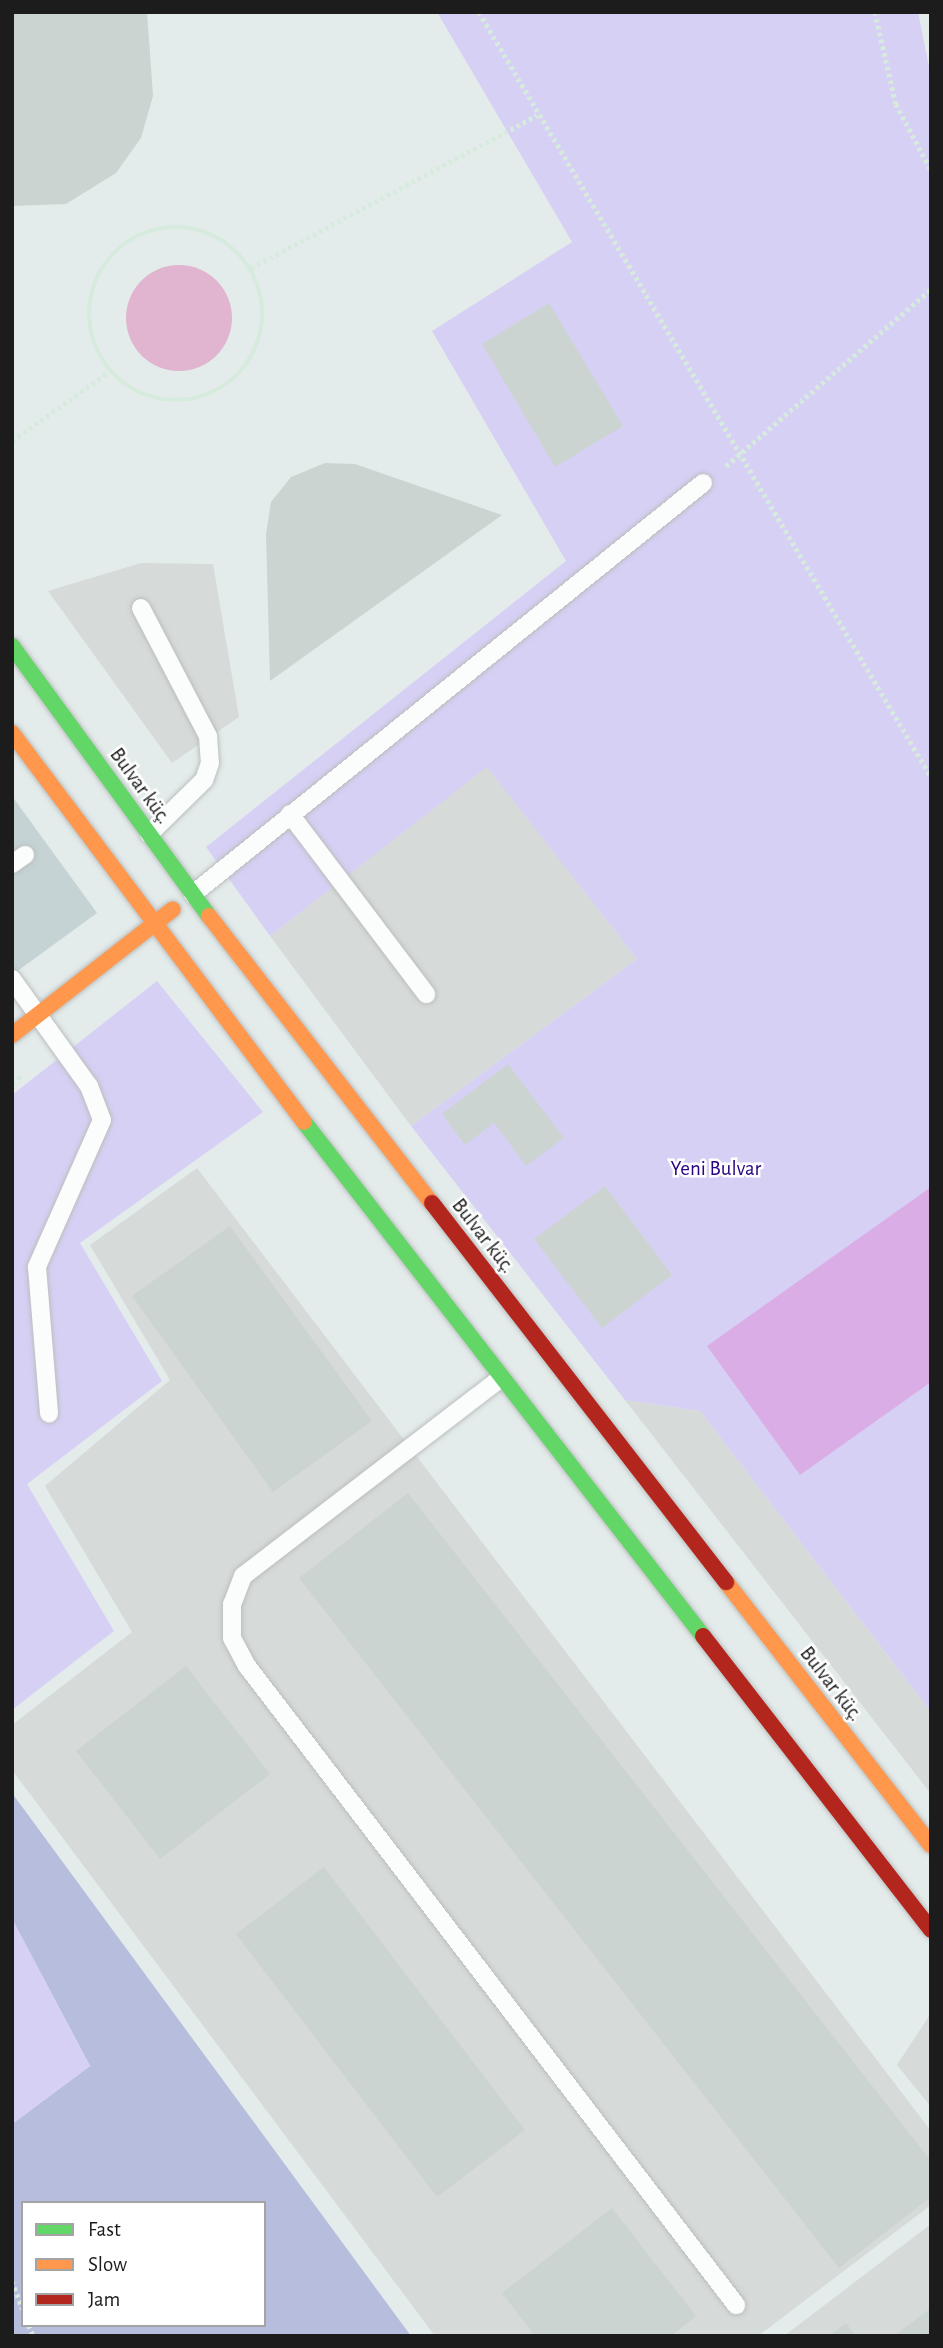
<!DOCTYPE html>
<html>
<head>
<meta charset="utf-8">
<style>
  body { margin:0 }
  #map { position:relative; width:943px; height:2348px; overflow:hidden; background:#e4eceb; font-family:"Alegreya Sans",sans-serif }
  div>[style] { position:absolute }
  .residential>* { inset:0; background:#d6dad9 }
  .construction>* { inset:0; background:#c5d3d5 }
  .forest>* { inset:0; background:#b7bedd }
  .park>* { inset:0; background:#d7d0f5 }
  .pitch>* { inset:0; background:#daade7 }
  .water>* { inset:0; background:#e1b5cf }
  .round { border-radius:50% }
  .building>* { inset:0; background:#ccd4d2 }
  .path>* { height:4.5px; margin-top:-2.25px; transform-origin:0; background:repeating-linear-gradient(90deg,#d6ebdd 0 3.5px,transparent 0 7px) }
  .path>.ring { margin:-2.25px; padding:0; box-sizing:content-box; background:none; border:4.5px solid #d6ebdd; border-radius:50% }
  .roads { filter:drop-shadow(0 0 2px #bbbebe) drop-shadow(0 0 2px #bbbebe) }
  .lane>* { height:18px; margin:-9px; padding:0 9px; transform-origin:9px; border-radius:9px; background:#fbfcfc }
  .fast>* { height:16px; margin:-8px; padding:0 8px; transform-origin:8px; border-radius:8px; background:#63d668 }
  .slow>* { height:16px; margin:-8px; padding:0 8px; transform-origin:8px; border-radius:8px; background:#ff974d }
  .jam>* { height:16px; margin:-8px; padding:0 8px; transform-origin:8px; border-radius:8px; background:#b3261e }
  span { translate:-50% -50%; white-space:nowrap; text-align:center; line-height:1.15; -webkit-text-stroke:5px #fff; paint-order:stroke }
  .street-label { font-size:21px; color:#1c1c1c }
  .park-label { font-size:21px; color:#280481 }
  .frame { position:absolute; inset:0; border:14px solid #1c1c1c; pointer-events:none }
  .legend { position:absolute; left:21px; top:2201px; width:245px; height:126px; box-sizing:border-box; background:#fff; border:2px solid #a4a4a4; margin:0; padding:9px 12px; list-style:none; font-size:21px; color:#1c1c1c }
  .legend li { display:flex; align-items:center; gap:14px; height:35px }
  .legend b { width:35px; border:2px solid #a4a4a4 }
</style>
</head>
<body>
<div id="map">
  <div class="residential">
    <i style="clip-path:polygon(141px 563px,213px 564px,239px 717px,172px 763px,48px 591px)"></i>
    <i style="clip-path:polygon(487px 766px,637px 959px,411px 1126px,270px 936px)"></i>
    <i style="clip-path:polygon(197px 1168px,931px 2131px,931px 2205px,758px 2336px,435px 2336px,12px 1770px,12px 1725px,132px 1632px,45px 1486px,170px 1380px,90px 1245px)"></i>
    <i style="clip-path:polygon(625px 1400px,700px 1411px,931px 1712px,931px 1794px)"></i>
    <i style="clip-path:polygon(931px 2013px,931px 2107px,897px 2065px)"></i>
    <i style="clip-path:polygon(931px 2224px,931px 2336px,784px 2336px)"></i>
  </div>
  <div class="construction">
    <i style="clip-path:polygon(12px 796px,97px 913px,12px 975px)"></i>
  </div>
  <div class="forest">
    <i style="clip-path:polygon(evenodd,12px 1793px,411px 2336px,12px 2336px,12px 2124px,90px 2066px,12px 1919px,12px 1793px,23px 2203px,264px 2203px,264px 2325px,23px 2325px,23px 2203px)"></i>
  </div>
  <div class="park">
    <i style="clip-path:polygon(437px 12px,918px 12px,931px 76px,931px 1712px,700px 1411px,625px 1400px,411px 1126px,637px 959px,487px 767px,270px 936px,206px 847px,566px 561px,432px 331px,572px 242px)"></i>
    <i style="clip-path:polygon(157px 981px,263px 1112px,80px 1243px,162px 1381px,27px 1484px,114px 1631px,12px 1710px,12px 1095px)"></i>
    <i style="clip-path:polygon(12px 1919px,90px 2066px,12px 2124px)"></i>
  </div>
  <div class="pitch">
    <i style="clip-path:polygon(931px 1187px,931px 1382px,800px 1475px,707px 1346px)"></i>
  </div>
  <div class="water">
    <i class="round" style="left:126px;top:265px;width:106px;height:106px"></i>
  </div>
  <div class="building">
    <i style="clip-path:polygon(12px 12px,147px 12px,153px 96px,141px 138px,116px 173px,66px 204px,12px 206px)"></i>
    <i style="clip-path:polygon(549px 303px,623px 426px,555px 467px,482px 344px)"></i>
    <i style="clip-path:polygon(325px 463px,355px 464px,502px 515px,270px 681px,266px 534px,271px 502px,291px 477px)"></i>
    <i style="clip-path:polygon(508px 1064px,564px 1138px,526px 1166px,494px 1123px,465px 1145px,442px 1114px)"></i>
    <i style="clip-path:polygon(605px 1186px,672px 1275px,602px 1328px,534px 1239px)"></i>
    <i style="clip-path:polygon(230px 1226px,372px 1421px,273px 1492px,132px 1296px)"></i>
    <i style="clip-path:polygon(408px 1493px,931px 2161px,931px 2197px,839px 2268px,299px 1578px)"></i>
    <i style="clip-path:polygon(186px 1666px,270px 1774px,160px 1859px,76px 1751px)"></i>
    <i style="clip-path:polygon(324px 1867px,525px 2130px,437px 2197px,236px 1934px)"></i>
    <i style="clip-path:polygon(612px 2208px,696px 2316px,671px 2336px,535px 2336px,502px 2293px)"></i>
    <i style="clip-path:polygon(931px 2308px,931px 2336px,894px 2336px)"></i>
    <i style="clip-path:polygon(846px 2323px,856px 2336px,829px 2336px)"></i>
  </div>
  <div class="path">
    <i style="left:479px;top:12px;width:889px;rotate:59.42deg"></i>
    <i style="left:875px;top:12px;width:94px;rotate:77.1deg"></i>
    <i style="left:896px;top:104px;width:75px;rotate:62.1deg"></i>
    <i class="ring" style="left:89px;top:227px;width:169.5px;height:169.5px"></i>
    <i style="left:251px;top:268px;width:324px;rotate:-28.1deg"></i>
    <i style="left:12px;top:441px;width:120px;rotate:-35.5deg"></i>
    <i style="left:726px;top:466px;width:271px;rotate:-40.8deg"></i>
    <i style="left:12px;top:1083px;width:14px;rotate:-36deg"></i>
    <i style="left:12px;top:2281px;width:30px;rotate:69deg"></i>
    <i style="left:29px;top:2325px;width:12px;rotate:70deg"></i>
  </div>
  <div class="roads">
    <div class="lane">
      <i style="left:141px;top:608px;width:144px;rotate:62.4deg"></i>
      <i style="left:208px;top:736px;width:27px;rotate:86deg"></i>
      <i style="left:210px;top:763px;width:18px;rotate:109deg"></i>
      <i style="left:204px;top:780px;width:77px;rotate:135.5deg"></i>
      <i style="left:290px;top:814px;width:226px;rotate:52.9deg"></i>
      <i style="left:12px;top:864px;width:16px;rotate:-35deg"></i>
      <i style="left:193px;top:894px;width:655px;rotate:-38.86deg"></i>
      <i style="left:12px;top:979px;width:132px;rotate:54.3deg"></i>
      <i style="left:89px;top:1086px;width:36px;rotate:69deg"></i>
      <i style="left:102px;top:1120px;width:161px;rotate:113.9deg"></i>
      <i style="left:37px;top:1267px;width:147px;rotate:85.3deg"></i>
      <i style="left:501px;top:1378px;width:325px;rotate:142.5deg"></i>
      <i style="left:243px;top:1576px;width:30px;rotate:111deg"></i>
      <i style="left:232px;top:1604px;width:34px;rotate:90deg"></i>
      <i style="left:232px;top:1638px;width:32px;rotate:62deg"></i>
      <i style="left:247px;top:1666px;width:805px;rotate:52.57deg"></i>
    </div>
    <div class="fast">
      <i style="left:12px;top:646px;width:334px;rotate:53.9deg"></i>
      <i style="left:304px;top:1122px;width:651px;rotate:52.18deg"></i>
    </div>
    <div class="slow">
      <i style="left:12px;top:733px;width:486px;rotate:53.1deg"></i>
      <i style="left:209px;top:916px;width:363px;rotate:52.2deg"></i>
      <i style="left:12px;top:1035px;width:204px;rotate:-38deg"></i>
      <i style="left:726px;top:1582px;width:333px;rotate:52.1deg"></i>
    </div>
    <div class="jam">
      <i style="left:432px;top:1203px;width:480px;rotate:52.2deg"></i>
      <i style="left:703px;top:1636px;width:372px;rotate:52.2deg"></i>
    </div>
  </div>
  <div class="street-label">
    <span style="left:140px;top:786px;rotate:54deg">Bulvar küç.</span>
    <span style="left:483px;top:1236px;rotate:52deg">Bulvar küç.</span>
    <span style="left:831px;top:1684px;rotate:52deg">Bulvar küç.</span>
  </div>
  <div class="park-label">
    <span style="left:716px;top:1169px">Yeni Bulvar</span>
  </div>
  <div class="frame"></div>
  <ul class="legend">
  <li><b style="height:9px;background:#63d668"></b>Fast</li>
  <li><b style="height:9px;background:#ff974d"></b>Slow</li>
  <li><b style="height:9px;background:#b3261e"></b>Jam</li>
  </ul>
</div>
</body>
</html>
